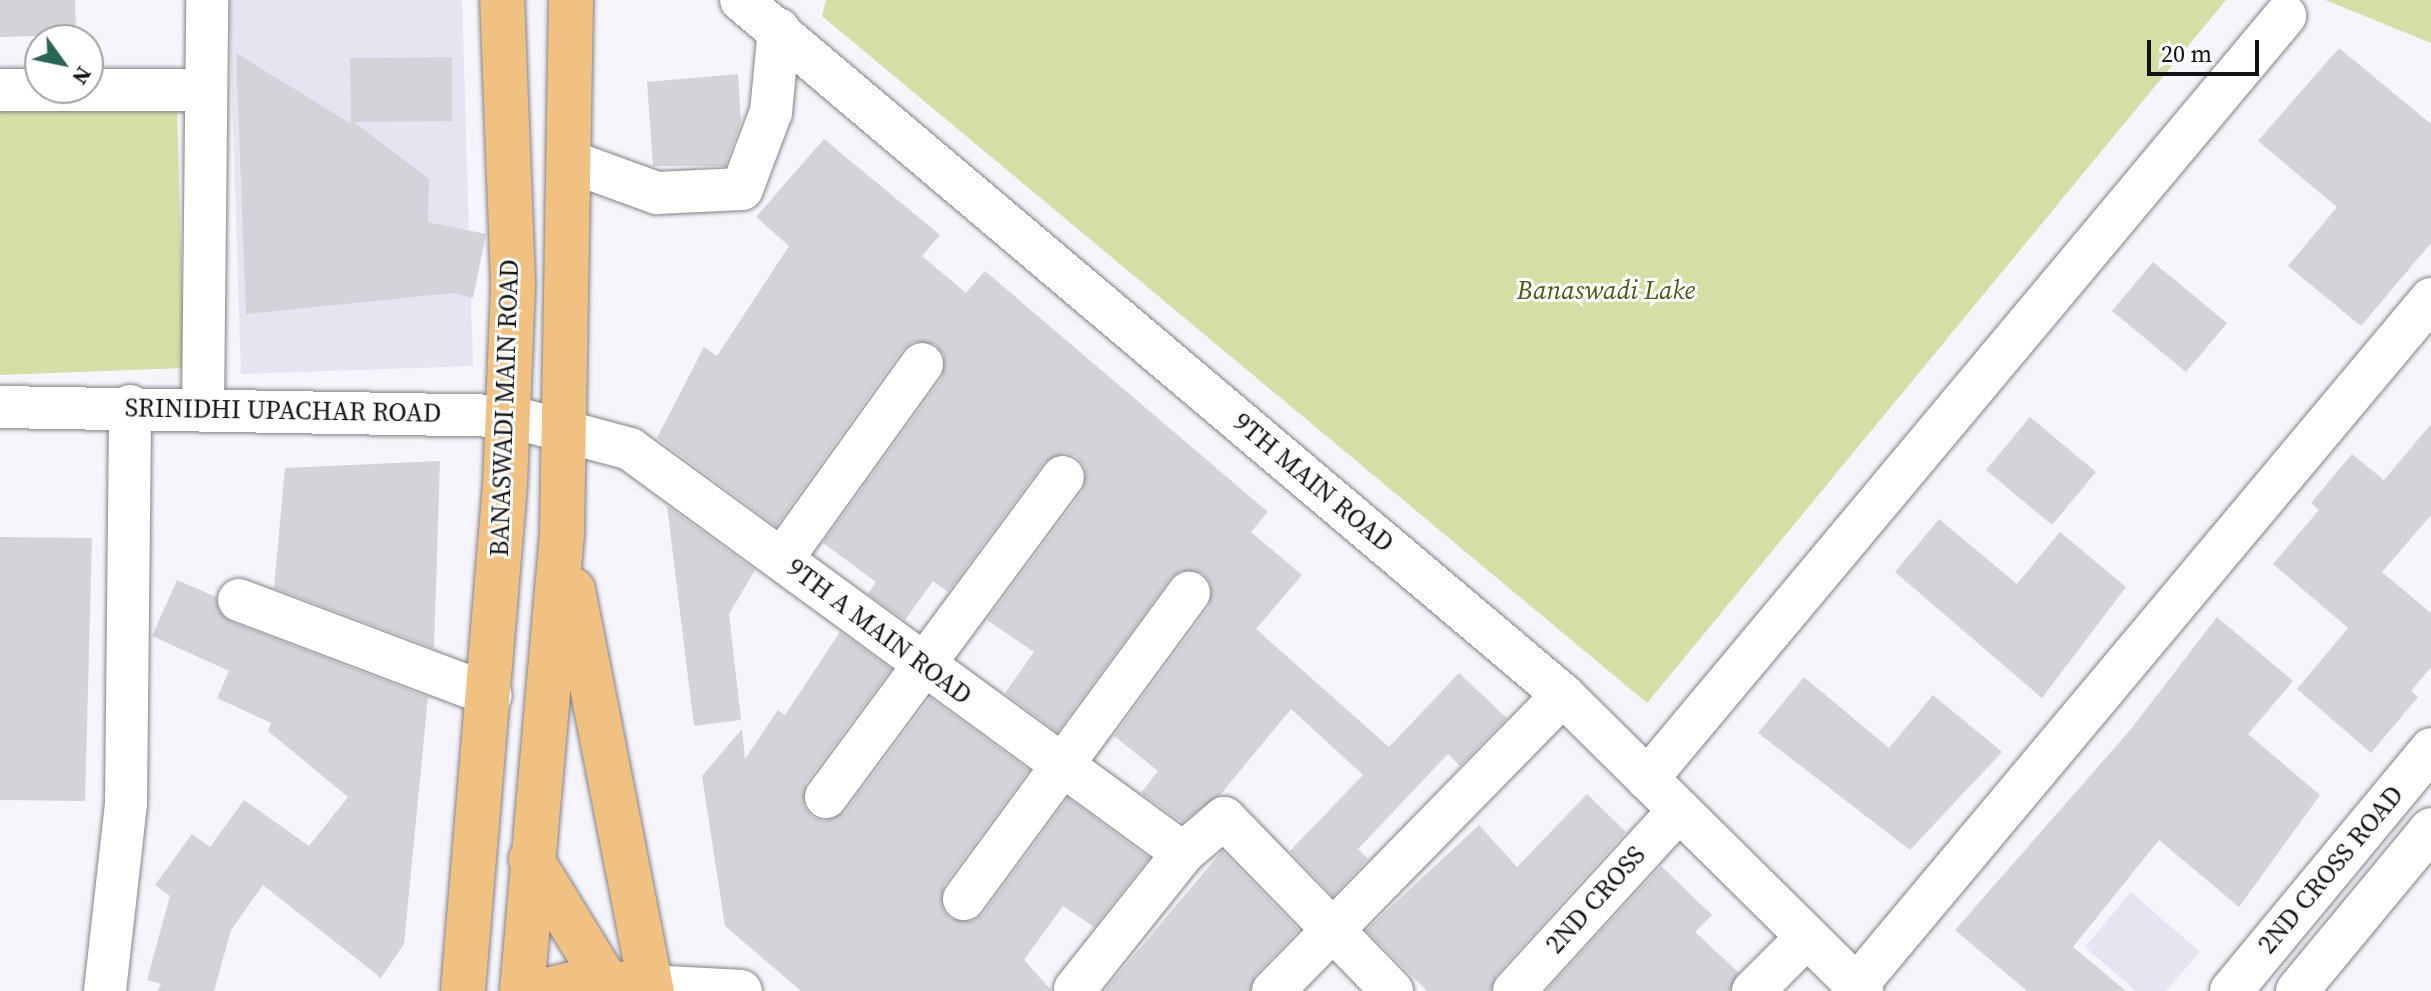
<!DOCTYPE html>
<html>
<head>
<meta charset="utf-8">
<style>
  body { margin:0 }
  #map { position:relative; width:2431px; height:991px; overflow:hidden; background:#f5f5fb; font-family:"Source Serif 4",serif }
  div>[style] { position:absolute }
  .built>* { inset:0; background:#e5e5f2 }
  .green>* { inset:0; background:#d5dfa5 }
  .building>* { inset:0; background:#d3d4da }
  .roads { filter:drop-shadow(0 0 2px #828288) drop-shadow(0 0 2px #828288) }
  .minor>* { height:42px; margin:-21px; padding:0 21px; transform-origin:21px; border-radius:21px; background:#fff }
  .major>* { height:44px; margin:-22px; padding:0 22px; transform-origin:22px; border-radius:22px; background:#f1c181 }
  span { translate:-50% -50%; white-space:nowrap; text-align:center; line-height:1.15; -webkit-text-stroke:6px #fff; paint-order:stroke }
  .park-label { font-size:26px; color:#515914; font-style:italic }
  .street-label { font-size:26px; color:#131315 }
  .north { position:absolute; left:24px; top:24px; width:80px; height:80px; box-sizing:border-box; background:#fff; border:2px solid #a1a1a1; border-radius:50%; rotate:123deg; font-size:22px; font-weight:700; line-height:32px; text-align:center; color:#131315 }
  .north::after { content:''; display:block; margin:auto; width:28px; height:36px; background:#276756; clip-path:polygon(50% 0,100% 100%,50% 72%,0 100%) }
  .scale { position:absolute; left:2147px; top:40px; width:112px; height:36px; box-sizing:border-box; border:4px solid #131315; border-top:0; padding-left:10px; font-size:24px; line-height:28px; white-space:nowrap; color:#131315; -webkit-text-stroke:6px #fff; paint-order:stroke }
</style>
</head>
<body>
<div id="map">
  <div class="built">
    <i style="clip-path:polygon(229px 0,462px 0,473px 366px,241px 374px)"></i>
    <i style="clip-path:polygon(2131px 892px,2200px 952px,2166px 991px,2136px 991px,2085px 947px)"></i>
  </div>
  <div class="green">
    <i style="clip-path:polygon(826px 0,2226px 0,1647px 703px,822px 16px)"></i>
    <i style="clip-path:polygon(2325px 0,2431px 0,2431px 43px)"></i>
    <i style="clip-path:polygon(177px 103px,184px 368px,0 375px,0 109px)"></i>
  </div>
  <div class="building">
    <i style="clip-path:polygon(0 0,75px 0,76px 35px,0 37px)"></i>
    <i style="clip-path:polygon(2339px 48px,2431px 124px,2431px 243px,2361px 326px,2288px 266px,2337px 207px,2258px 141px)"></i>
    <i style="clip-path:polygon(236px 53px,351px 124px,350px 58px,452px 57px,452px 121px,354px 122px,429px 179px,428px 222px,486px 234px,473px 298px,453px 293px,246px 314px)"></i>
    <i style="clip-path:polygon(738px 74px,741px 122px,725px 166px,653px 166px,647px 82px)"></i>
    <i style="clip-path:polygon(824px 139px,940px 235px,922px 256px,966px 293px,985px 271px,1268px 512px,1251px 532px,1302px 575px,1256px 629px,1389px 747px,1459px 673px,1507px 718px,1460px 766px,1448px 754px,1358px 849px,1368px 859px,1333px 896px,1290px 851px,1363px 775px,1291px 709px,1221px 794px,1182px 822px,1141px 793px,1158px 771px,1114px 736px,1209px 607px,1211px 584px,1203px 573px,1180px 571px,1170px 579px,1057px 732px,1005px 693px,1034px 652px,987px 620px,1083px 491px,1085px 468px,1077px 457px,1065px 453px,1044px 462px,948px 592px,933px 581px,905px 620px,868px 594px,876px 582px,823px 543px,942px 378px,944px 355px,935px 344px,913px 342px,902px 350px,776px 526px,657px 438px,704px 347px,717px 356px,789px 246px,756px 217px)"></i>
    <i style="clip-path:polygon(2153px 262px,2227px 323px,2186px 372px,2112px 311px)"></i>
    <i style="clip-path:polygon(2030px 417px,2096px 472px,2052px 525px,1986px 470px)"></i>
    <i style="clip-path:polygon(2431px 424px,2431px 515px,2382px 572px,2431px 613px,2431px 667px,2411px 691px,2418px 697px,2371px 753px,2297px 689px,2348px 628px,2273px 564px,2319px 510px,2311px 503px,2352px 454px,2384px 480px)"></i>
    <i style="clip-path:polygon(440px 461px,434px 648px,274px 588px,285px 468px)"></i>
    <i style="clip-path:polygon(667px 506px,755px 570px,729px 614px,741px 720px,694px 726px)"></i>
    <i style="clip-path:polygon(1939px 519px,2017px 584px,2060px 532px,2126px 587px,2042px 698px,1895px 572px)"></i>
    <i style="clip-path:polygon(0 537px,92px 538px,85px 801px,0 800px)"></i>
    <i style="clip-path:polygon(177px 580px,216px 597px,231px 622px,428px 697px,404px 944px,381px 978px,263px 885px,231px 930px,214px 991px,157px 991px,161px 984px,147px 980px,170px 896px,155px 885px,192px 834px,210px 847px,244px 800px,309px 846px,348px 797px,268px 731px,271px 723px,217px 698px,229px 671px,152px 636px)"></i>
    <i style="clip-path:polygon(2217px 617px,2293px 681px,2248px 734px,2320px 795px,2239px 907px,2159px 840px,2073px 947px,2126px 991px,2027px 991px,1955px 930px,2131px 729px)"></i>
    <i style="clip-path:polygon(840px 632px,891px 669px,806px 783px,804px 806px,812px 817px,824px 821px,845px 812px,930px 698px,1029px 770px,944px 885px,942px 908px,950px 919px,973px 921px,983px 914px,1068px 798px,1149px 858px,1094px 927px,1063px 906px,1024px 960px,1052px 991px,801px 991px,725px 926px,702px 776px,742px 729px,745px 759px,778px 710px,785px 715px)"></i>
    <i style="clip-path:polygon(1804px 677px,1889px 748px,1933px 695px,2002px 752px,1910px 850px,1758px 733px)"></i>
    <i style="clip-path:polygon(1587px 794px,1626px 832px,1496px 975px,1491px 991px,1427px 991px,1366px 930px,1479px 825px,1517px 867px)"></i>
    <i style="clip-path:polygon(1222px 851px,1299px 930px,1256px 974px,1250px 991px,1104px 991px)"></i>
    <i style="clip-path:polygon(1661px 866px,1712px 915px,1695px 932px,1738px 972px,1730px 991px,1546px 991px)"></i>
  </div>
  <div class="roads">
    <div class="minor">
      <i style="left:741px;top:0;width:1076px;rotate:40.21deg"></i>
      <i style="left:1563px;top:695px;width:421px;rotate:44.7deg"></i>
      <i style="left:0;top:90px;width:204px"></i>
      <i style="left:569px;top:161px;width:94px;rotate:20deg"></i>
      <i style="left:657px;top:193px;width:85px;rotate:-2.7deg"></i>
      <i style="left:742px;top:189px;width:82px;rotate:-69.4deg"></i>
      <i style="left:771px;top:112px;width:83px;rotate:-84.5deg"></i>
      <i style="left:0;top:407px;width:508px;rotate:1.01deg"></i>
      <i style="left:508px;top:416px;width:126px;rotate:15.1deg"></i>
      <i style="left:630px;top:449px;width:685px;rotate:36.15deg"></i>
      <i style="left:203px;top:408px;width:408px;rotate:-89.4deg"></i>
      <i style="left:782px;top:559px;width:240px;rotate:-54.3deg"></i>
      <i style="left:239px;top:600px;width:269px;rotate:20.7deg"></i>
      <i style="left:1647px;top:779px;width:995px;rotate:-50.1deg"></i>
      <i style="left:826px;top:797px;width:398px;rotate:-53.5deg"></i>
      <i style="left:964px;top:899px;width:380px;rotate:-53.7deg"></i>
      <i style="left:650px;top:986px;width:91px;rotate:3.1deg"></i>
      <i style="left:1856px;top:986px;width:896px;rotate:-50.07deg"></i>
      <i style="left:1075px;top:989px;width:174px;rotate:-51.5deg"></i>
      <i style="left:1183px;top:853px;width:54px;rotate:-40.5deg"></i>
      <i style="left:1224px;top:818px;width:241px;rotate:45.8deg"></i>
      <i style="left:105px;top:991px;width:189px;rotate:-83.6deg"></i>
      <i style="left:126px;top:803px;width:397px;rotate:-89.4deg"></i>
      <i style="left:1273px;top:991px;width:414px;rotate:-45.6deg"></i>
      <i style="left:1514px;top:991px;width:245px;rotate:-47.6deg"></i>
      <i style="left:1753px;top:991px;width:76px;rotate:-45deg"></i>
      <i style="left:2231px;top:991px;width:314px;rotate:-50.4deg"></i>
      <i style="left:2297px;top:991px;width:210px;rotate:-50.4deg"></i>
    </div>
    <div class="major">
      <i style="left:573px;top:590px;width:409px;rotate:78.9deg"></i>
      <i style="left:531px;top:859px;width:155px;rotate:58.5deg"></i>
      <i style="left:463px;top:991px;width:508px;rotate:-85.26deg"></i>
      <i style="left:505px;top:485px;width:203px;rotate:-87.7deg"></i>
      <i style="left:513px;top:282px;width:282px;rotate:-92.2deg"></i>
      <i style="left:522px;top:991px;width:460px;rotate:-85deg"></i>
      <i style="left:562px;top:533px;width:533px;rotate:-89.03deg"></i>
      <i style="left:543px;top:991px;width:46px;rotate:-13.7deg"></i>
      <i style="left:588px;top:980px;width:43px;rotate:6.6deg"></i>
    </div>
  </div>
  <div class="park-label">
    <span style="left:1606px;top:291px">Banaswadi Lake</span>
  </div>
  <div class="street-label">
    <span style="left:505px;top:408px;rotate:-88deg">BANASWADI MAIN ROAD</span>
    <span style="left:283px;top:411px;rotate:1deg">SRINIDHI UPACHAR ROAD</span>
    <span style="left:1313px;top:483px;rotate:40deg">9TH MAIN ROAD</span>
    <span style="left:879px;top:632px;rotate:37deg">9TH A MAIN ROAD</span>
    <span style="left:2331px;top:870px;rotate:-50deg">2ND CROSS ROAD</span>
    <span style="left:1596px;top:900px;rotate:-48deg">2ND CROSS</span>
  </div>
  <div class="north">N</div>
  <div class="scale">20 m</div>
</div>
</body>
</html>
